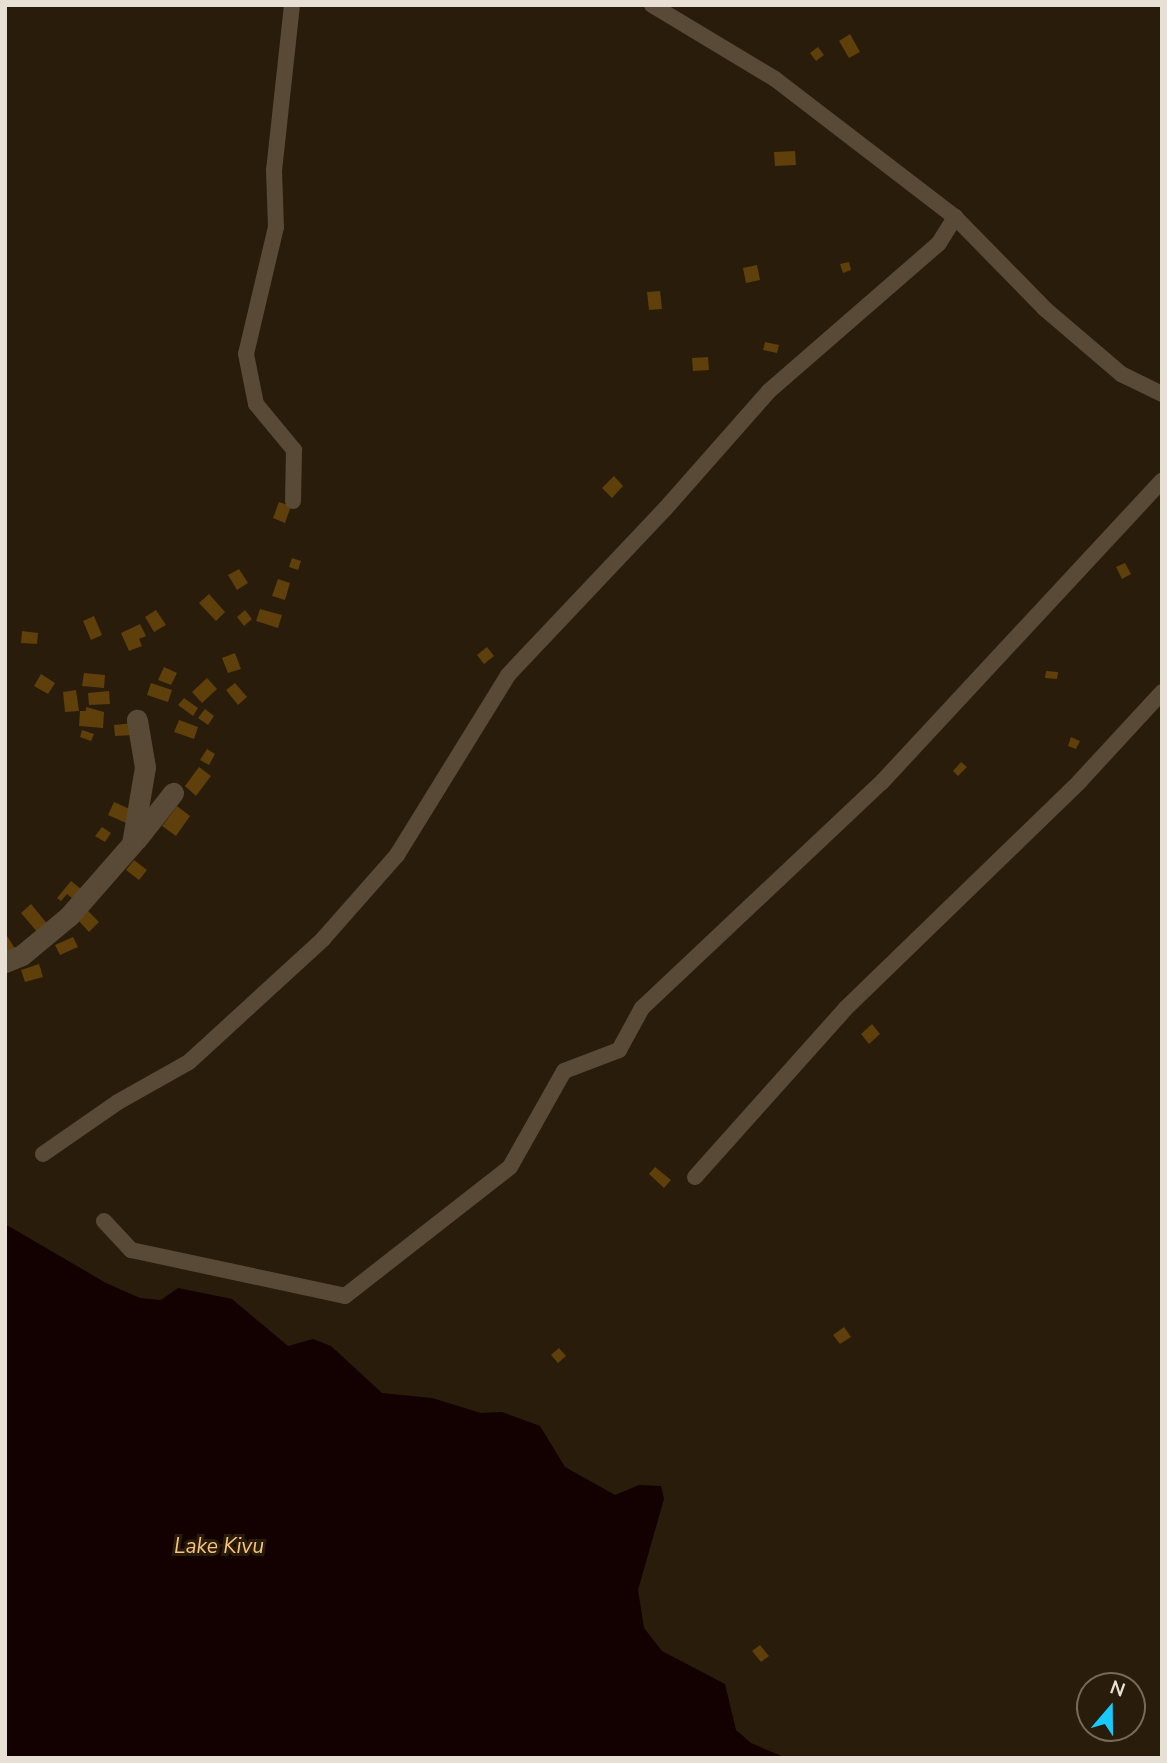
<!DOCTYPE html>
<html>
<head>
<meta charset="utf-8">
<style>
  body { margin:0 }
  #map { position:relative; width:1167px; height:1763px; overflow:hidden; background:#291c0a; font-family:"Nunito Sans",sans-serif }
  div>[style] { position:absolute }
  .water>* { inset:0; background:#120100 }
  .building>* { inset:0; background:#5f3f0a }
  .street>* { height:16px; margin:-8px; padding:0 8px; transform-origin:8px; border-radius:8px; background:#584a36 }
  .secondary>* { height:21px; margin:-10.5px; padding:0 10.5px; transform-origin:10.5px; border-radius:10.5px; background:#584a36 }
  span { translate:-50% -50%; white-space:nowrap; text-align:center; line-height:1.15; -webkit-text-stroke:6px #291c0a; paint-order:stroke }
  .water-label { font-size:21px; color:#f8c37c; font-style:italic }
  .frame { position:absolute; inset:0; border:7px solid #e9e0d5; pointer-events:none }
  .north { position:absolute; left:1076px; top:1672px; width:70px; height:70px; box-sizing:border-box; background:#291c0a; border:2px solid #766a5b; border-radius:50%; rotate:20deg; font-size:19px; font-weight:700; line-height:28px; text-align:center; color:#e9e0d5 }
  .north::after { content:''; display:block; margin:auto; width:24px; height:32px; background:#17cafb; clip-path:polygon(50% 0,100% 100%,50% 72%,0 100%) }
</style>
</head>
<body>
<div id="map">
  <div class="water">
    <i style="clip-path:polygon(5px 1224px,106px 1283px,140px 1298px,161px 1300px,178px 1288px,232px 1299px,288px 1346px,313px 1339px,331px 1346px,382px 1393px,432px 1398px,481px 1413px,502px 1412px,540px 1426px,565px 1467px,615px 1495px,639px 1485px,661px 1486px,664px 1499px,638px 1590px,644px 1628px,662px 1651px,725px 1684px,736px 1730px,751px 1743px,786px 1758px,5px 1758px)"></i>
  </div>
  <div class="building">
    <i style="clip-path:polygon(850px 34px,860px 52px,849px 58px,839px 41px)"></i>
    <i style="clip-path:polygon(818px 47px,824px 55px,816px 61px,810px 53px)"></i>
    <i style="clip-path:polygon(795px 151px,796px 165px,775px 166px,774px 152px)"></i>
    <i style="clip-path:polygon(849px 262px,851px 270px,843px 273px,840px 264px)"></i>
    <i style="clip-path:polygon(757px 265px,760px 280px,746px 283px,743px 268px)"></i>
    <i style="clip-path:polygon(660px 291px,662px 309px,649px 310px,647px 292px)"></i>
    <i style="clip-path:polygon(765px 342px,779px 345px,777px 353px,763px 350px)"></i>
    <i style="clip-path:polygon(708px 357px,709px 370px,693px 371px,692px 358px)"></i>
    <i style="clip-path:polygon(614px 476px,623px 486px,612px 498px,602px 488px)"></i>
    <i style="clip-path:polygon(279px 502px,291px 506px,285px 523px,273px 518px)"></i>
    <i style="clip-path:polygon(292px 558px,301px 561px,298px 570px,289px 567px)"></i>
    <i style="clip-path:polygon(1125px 563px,1131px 574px,1122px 579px,1116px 567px)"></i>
    <i style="clip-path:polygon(239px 569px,248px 583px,237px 590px,228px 575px)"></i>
    <i style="clip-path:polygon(278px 579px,290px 583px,285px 600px,272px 596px)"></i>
    <i style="clip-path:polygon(209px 594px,225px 612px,216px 621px,199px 603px)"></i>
    <i style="clip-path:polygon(260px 609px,282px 615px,278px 628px,256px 621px)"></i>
    <i style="clip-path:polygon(156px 610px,166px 625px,154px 632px,145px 617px)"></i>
    <i style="clip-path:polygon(245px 610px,252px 619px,244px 626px,237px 617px)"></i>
    <i style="clip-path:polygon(94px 616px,102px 635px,91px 640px,83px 621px)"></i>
    <i style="clip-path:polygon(140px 624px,146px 636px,139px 639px,142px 646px,129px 651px,121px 633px)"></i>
    <i style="clip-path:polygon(22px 631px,38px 633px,37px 644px,21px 643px)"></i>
    <i style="clip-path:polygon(487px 647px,494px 656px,484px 664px,477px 655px)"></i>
    <i style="clip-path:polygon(235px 653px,241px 669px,228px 673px,222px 658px)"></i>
    <i style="clip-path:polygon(164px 667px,177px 673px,171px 685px,158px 680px)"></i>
    <i style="clip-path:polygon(1046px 671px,1058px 672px,1057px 679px,1045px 678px)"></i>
    <i style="clip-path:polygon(84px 673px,105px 675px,104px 688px,82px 686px)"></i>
    <i style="clip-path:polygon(41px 674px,55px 683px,48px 694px,34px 686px)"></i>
    <i style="clip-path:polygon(207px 678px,217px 689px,202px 703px,192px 692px)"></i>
    <i style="clip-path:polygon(151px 683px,172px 690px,168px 702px,147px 695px)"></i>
    <i style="clip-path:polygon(235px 683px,247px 697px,238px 705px,226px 690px)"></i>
    <i style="clip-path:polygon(76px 690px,79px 711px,65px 712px,63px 692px)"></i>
    <i style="clip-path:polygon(109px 691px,110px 704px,89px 705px,88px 693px)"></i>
    <i style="clip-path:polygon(184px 698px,198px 708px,193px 716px,178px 705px)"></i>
    <i style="clip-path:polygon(86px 707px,104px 712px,103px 728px,79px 726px,80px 711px,86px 711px)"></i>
    <i style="clip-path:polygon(205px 709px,214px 716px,208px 725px,198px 718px)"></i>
    <i style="clip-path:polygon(179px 720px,198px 727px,194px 739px,174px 732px)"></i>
    <i style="clip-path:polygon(133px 723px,134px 735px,115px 736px,114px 725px)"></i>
    <i style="clip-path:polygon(82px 730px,94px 734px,91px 741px,80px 737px)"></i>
    <i style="clip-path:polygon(1071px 737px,1080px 741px,1076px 749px,1068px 746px)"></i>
    <i style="clip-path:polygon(207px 749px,215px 754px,209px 765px,200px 760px)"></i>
    <i style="clip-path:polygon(961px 762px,967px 767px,958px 776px,953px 771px)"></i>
    <i style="clip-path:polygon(199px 767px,211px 776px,196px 796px,185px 786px)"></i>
    <i style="clip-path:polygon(114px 802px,132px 810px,126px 823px,108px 815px)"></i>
    <i style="clip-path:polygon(177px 806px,190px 816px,176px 836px,162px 826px)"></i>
    <i style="clip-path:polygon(102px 827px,111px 833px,105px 842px,95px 836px)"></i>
    <i style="clip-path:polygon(134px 860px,147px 870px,139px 880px,126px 870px)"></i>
    <i style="clip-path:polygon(71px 881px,81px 889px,73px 899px,67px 894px,61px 901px,57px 898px)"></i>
    <i style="clip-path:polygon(31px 904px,49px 926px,39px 934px,21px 913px)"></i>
    <i style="clip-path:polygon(85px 908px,99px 922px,89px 932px,76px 918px)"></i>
    <i style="clip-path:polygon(7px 936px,16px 950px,9px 955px,5px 950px)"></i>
    <i style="clip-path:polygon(73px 937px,78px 947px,60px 955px,55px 945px)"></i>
    <i style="clip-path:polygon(39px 964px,43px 977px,25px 982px,21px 970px)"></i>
    <i style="clip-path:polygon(872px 1024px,880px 1034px,869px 1044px,861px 1034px)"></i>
    <i style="clip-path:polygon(655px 1167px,671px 1180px,664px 1188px,649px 1174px)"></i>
    <i style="clip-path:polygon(844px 1327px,851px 1337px,840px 1344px,833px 1335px)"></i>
    <i style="clip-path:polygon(559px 1348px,566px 1356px,558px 1363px,551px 1355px)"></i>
    <i style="clip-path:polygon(760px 1645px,769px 1656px,761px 1662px,752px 1651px)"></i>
  </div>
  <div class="street">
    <i style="left:292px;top:5px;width:166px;rotate:96.2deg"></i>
    <i style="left:274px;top:170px;width:57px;rotate:88deg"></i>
    <i style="left:276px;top:227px;width:130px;rotate:103.3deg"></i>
    <i style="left:246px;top:354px;width:51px;rotate:78.7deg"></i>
    <i style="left:256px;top:404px;width:60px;rotate:50.4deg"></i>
    <i style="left:294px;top:450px;width:51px;rotate:91.1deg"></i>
    <i style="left:652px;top:5px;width:144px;rotate:31deg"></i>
    <i style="left:775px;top:79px;width:227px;rotate:37.5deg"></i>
    <i style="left:955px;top:217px;width:129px;rotate:45.6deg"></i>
    <i style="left:1045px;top:309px;width:100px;rotate:40.5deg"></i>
    <i style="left:1121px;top:374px;width:46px;rotate:26deg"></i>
    <i style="left:43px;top:1154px;width:91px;rotate:-34.7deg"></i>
    <i style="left:118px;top:1102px;width:81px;rotate:-29.4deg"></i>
    <i style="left:189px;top:1062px;width:182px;rotate:-42.5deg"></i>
    <i style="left:323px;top:939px;width:112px;rotate:-48.6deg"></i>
    <i style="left:397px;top:855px;width:211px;rotate:-58.3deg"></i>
    <i style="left:508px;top:675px;width:228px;rotate:-46.6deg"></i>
    <i style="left:665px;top:509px;width:157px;rotate:-48.6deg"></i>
    <i style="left:769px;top:391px;width:225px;rotate:-41deg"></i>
    <i style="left:939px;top:243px;width:31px;rotate:-58deg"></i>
    <i style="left:695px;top:1177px;width:225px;rotate:-48.2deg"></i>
    <i style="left:845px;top:1009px;width:327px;rotate:-44.1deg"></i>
    <i style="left:1080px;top:781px;width:121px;rotate:-47.3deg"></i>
    <i style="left:104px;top:1221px;width:40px;rotate:47deg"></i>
    <i style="left:131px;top:1250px;width:219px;rotate:12.1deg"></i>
    <i style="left:345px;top:1296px;width:209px;rotate:-38deg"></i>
    <i style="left:510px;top:1167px;width:110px;rotate:-60.6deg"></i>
    <i style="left:564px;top:1071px;width:59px;rotate:-20.9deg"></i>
    <i style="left:619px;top:1050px;width:48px;rotate:-61.3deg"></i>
    <i style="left:642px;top:1008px;width:328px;rotate:-43.3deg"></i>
    <i style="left:881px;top:783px;width:413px;rotate:-47.1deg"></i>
  </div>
  <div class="secondary">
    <i style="left:136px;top:840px;width:60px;rotate:-51.8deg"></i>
    <i style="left:5px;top:962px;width:18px;rotate:-22deg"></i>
    <i style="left:22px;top:955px;width:61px;rotate:-39.7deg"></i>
    <i style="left:69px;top:916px;width:96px;rotate:-48.8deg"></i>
    <i style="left:132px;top:844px;width:78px;rotate:-80.4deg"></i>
    <i style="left:145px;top:767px;width:48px;rotate:-99.7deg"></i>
  </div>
  <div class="water-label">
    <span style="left:219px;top:1546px">Lake Kivu</span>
  </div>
  <div class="frame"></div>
  <div class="north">N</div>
</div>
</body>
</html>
